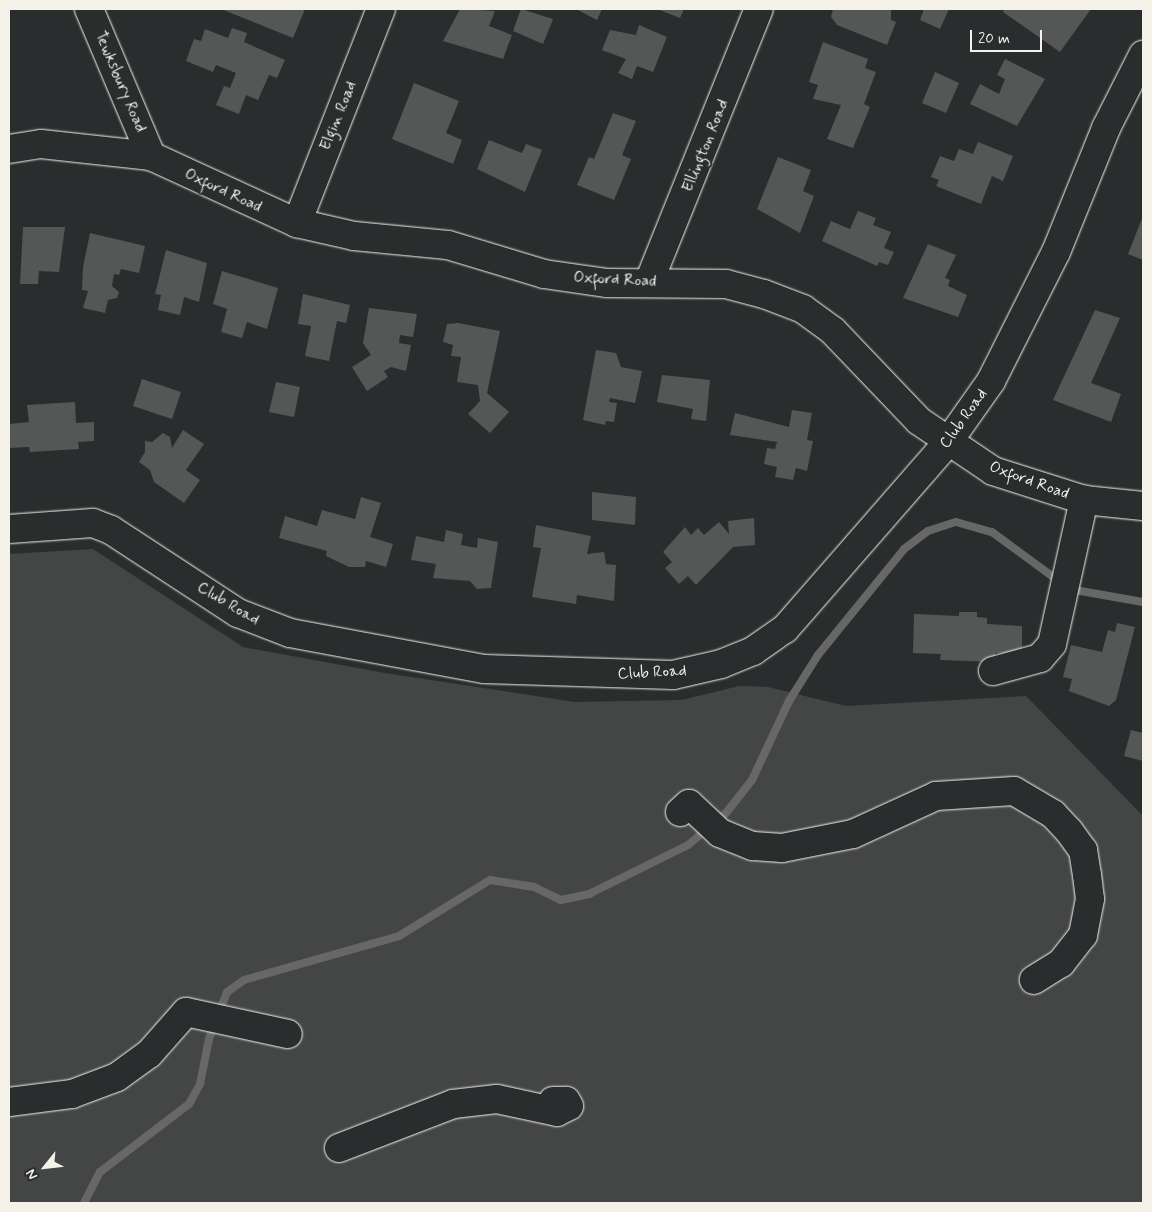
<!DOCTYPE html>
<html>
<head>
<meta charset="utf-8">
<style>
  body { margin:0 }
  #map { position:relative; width:1152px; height:1212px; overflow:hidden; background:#2a2d2e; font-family:Mynerve,sans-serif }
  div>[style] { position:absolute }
  .green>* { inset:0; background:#444645 }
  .stream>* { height:8px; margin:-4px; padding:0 4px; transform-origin:4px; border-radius:4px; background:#676866 }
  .building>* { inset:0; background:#555756 }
  .roads { filter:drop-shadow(0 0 1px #f4f1e8) drop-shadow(0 0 1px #f4f1e8) }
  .minor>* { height:28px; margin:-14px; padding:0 14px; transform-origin:14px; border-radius:14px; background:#2a2d2e }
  span { translate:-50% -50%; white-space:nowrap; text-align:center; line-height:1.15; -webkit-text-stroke:4px #2a2d2e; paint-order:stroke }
  .street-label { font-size:16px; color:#f4f1e8 }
  .frame { position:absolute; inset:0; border:10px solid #f4f1e8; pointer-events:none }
  .north { position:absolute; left:20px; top:1142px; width:50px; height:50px; -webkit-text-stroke:4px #2a2d2e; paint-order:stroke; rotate:241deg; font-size:14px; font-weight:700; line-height:20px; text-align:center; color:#f4f1e8 }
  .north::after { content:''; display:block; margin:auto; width:18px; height:22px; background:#f4f1e8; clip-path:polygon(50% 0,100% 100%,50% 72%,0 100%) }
  .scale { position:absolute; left:970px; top:30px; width:72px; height:22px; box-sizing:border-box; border:2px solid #f4f1e8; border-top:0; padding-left:6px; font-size:15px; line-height:18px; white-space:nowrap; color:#f4f1e8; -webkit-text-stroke:4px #2a2d2e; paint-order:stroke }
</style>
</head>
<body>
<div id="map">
  <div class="green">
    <i style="clip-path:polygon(93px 549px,243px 647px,385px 673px,575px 702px,682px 700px,739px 686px,768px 687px,846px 706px,1026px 696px,1143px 816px,1143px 1203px,9px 1203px,9px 554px)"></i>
  </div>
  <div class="stream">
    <i style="left:1069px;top:589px;width:75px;rotate:10deg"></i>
    <i style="left:84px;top:1203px;width:35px;rotate:-63deg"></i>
    <i style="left:100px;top:1172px;width:112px;rotate:-37.4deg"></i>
    <i style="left:189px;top:1104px;width:23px;rotate:-61deg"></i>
    <i style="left:200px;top:1084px;width:46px;rotate:-78.7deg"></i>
    <i style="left:209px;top:1039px;width:50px;rotate:-69deg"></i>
    <i style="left:227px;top:992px;width:21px;rotate:-35deg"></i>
    <i style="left:244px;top:980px;width:161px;rotate:-15.8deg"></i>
    <i style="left:399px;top:936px;width:107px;rotate:-31.6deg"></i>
    <i style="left:490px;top:880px;width:45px;rotate:9deg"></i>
    <i style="left:534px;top:887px;width:30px;rotate:26deg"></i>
    <i style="left:561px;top:900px;width:29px;rotate:-12deg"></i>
    <i style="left:589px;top:894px;width:110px;rotate:-26.3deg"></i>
    <i style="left:688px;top:845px;width:50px;rotate:-40.1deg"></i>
    <i style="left:726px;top:813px;width:42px;rotate:-51.8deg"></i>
    <i style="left:752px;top:780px;width:87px;rotate:-64.9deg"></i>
    <i style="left:789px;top:701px;width:54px;rotate:-57.8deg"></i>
    <i style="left:818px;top:655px;width:136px;rotate:-50.9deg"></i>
    <i style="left:904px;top:549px;width:30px;rotate:-37deg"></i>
    <i style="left:928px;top:531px;width:29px;rotate:-18deg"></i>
    <i style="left:956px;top:522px;width:37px;rotate:16deg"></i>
    <i style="left:992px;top:532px;width:84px;rotate:36.3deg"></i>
  </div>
  <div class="building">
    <i style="clip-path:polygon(221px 9px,305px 9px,293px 38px)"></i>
    <i style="clip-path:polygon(460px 9px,495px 11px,489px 26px,512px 35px,503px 59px,443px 41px)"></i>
    <i style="clip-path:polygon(521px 9px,553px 19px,543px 44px,513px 31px)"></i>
    <i style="clip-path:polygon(576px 9px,602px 9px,597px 20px)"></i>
    <i style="clip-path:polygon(657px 9px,684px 9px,680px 18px)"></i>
    <i style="clip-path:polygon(891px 9px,891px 20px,896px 22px,887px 45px,837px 25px,831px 17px,833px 9px)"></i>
    <i style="clip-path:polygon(924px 9px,949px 9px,940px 29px,920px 20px)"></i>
    <i style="clip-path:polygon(1005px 9px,1091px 9px,1060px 52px,1003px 12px)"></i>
    <i style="clip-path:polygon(639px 25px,667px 37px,653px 72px,637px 66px,632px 79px,618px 73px,626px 59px,602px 50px,610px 30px,636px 35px)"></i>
    <i style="clip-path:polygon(232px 28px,247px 33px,244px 42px,285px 60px,277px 78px,269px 75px,258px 100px,246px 95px,239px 114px,216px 105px,224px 86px,230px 88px,236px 73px,216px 65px,213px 72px,186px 61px,194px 39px,201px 41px,205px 29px,228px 38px)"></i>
    <i style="clip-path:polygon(823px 42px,868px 59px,865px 68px,876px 72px,864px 104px,870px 107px,853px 148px,827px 139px,841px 105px,813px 99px,818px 85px,809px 82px)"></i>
    <i style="clip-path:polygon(1005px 59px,1045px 79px,1017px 126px,970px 104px,980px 84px,999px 94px,1005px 79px,997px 75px)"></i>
    <i style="clip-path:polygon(935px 72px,959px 83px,946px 113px,922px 103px)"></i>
    <i style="clip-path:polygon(414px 83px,459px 101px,446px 133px,462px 140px,453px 164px,392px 139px)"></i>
    <i style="clip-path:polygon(613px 113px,636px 121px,622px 155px,631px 159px,614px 200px,577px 185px,589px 157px,594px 159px)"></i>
    <i style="clip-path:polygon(489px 140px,522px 153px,526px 144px,542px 150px,525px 192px,477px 169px)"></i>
    <i style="clip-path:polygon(978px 142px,1013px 156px,1003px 181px,992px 176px,981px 204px,936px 186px,939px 180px,931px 177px,940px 156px,954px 161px,959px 149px,973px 154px)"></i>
    <i style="clip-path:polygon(778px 157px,811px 170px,803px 191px,814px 196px,800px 233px,757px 209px)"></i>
    <i style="clip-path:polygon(858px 211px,876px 218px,873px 225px,891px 232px,884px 248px,894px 252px,888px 265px,879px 262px,877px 266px,822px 241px,831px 221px,850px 229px)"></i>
    <i style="clip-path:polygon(1143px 216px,1143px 260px,1128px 254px)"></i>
    <i style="clip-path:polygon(23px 227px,65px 227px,59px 272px,39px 271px,38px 284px,20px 284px)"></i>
    <i style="clip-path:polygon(90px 233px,145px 246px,139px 273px,121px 269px,119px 275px,114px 274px,112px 286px,119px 292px,117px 298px,108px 300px,105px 313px,83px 308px,88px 291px,82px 290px,83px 267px)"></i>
    <i style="clip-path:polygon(928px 244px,956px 255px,945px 278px,950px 280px,948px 286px,967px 295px,958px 317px,903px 298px)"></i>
    <i style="clip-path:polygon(166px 250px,207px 263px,199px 302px,184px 297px,180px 315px,158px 310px,161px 295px,155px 294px)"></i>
    <i style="clip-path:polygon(222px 271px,278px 288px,267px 329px,247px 322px,242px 338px,221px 332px,227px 309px,213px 304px)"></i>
    <i style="clip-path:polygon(303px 294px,350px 305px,346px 323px,337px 321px,329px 361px,305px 356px,311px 326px,298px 324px)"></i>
    <i style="clip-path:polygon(369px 308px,417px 314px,413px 337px,400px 335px,399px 343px,411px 345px,406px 371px,391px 367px,384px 371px,388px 377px,367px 391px,352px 367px,371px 355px,363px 343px)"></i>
    <i style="clip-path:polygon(1095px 310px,1120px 318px,1091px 383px,1121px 394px,1111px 422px,1053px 400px)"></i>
    <i style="clip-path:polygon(458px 323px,500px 331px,487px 393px,509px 412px,490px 433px,468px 414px,480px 401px,478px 385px,457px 382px,461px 357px,451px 356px,453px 345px,443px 342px,447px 324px)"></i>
    <i style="clip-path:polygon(596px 350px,616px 353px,621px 367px,642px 371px,635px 403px,610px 398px,609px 402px,617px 403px,614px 422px,606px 421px,605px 425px,583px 420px)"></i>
    <i style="clip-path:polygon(662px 375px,710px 380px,706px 421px,691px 419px,693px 409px,657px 402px)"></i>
    <i style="clip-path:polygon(142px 379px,181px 392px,172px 419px,133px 406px)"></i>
    <i style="clip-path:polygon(276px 382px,300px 387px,294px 417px,269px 412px)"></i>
    <i style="clip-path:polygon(75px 402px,76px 423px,94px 422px,94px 441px,78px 442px,79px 449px,30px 452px,29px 447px,9px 448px,9px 424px,29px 422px,27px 405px)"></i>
    <i style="clip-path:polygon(792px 410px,812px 413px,807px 440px,813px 441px,807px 471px,796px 468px,793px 480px,775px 477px,777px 467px,764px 464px,767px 448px,775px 449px,777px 442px,730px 435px,735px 413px,789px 427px)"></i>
    <i style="clip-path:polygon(183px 430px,204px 444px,186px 470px,200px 480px,184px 503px,154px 482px,150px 470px,139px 462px,145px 452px,145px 441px,152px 442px,163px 433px,170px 437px,172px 448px)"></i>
    <i style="clip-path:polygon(592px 492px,636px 497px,635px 525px,592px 520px)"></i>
    <i style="clip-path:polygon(361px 497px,381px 503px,370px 537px,393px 544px,386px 567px,366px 561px,365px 567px,349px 567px,326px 556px,327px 551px,279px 538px,285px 516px,317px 526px,322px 510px,355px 519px)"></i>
    <i style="clip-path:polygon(754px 518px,755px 545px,733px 547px,696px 585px,688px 576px,679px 584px,665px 568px,672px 562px,663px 552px,685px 527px,691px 535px,698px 528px,704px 535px,719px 522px,729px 534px,728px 521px)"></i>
    <i style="clip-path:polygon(536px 525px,591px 536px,587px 554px,604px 552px,606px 564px,616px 565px,614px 601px,577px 595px,576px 604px,532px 597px,541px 548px,533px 547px)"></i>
    <i style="clip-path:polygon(446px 530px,463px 534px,461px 545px,477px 548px,478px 538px,498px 542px,491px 588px,477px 589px,470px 581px,433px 578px,436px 564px,411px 560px,416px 536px,444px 542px)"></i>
    <i style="clip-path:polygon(959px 612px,977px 612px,977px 617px,987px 618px,987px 624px,1022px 626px,1022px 654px,995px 653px,995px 662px,940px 660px,941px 654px,913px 653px,914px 614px,959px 616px)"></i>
    <i style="clip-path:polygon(1117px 623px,1135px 627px,1116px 700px,1109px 706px,1069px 691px,1072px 679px,1063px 677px,1071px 645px,1102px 652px,1108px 630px,1115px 632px)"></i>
    <i style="clip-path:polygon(1131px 730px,1143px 733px,1143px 761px,1124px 756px)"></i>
  </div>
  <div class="roads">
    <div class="minor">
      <i style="left:89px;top:9px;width:160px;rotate:67.1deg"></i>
      <i style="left:9px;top:149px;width:32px;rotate:-9deg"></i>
      <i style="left:41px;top:144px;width:111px;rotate:6.2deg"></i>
      <i style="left:151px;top:156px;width:161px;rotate:24.7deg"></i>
      <i style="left:297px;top:223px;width:58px;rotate:12.8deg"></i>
      <i style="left:354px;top:236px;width:94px;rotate:5.5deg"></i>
      <i style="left:448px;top:245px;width:100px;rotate:16.8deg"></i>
      <i style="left:544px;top:274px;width:64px;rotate:8.1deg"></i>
      <i style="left:607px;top:283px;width:119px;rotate:0.5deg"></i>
      <i style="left:726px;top:284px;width:39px;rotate:15deg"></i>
      <i style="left:764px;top:294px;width:42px;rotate:21deg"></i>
      <i style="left:803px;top:309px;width:37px;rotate:36deg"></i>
      <i style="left:833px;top:331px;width:124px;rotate:46.3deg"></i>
      <i style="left:919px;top:421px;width:89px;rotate:34deg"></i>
      <i style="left:993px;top:471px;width:96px;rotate:17.7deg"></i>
      <i style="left:1084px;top:500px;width:59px;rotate:5.8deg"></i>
      <i style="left:297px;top:223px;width:230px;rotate:-68.6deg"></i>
      <i style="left:649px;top:282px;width:294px;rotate:-68.1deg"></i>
      <i style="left:9px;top:529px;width:84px;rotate:-4.1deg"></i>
      <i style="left:93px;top:523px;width:19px;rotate:21deg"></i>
      <i style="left:111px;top:530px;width:152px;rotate:33.2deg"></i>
      <i style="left:238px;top:613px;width:56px;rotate:21deg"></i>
      <i style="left:290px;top:633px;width:197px;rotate:10.5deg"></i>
      <i style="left:484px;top:669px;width:189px;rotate:1.8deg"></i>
      <i style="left:673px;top:675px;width:49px;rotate:-12.9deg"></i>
      <i style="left:721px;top:664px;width:35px;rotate:-22deg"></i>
      <i style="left:753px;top:651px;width:39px;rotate:-35deg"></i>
      <i style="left:785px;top:629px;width:248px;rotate:-48.9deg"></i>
      <i style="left:948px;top:442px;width:75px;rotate:-54.8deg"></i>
      <i style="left:991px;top:381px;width:144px;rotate:-63.3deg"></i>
      <i style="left:1056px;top:252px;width:134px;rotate:-68deg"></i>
      <i style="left:1106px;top:128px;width:82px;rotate:-63.1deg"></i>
      <i style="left:993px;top:671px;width:49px;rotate:-15.5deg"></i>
      <i style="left:1040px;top:658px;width:18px;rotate:-49deg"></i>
      <i style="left:1052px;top:644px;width:148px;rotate:-77.5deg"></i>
      <i style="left:680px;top:812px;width:12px;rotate:-42deg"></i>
      <i style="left:689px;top:804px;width:42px;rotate:43.1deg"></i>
      <i style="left:720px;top:833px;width:35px;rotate:22deg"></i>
      <i style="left:753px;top:846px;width:29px;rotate:4deg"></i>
      <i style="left:782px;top:848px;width:72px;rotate:-11.2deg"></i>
      <i style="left:853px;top:834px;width:91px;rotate:-24.6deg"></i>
      <i style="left:936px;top:796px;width:78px;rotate:-3.7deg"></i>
      <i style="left:1014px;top:791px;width:45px;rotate:30.5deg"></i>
      <i style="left:1053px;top:814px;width:23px;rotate:47deg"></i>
      <i style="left:1069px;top:831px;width:24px;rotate:54deg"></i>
      <i style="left:1083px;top:850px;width:25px;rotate:81deg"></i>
      <i style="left:1087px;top:875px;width:24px;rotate:83deg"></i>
      <i style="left:1090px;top:899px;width:37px;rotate:101deg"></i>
      <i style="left:1083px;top:935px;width:36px;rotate:128deg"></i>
      <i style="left:1061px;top:963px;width:32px;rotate:148deg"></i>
      <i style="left:9px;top:1102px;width:64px;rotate:-7.2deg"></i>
      <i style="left:72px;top:1094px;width:48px;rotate:-20.7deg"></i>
      <i style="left:117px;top:1077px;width:39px;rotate:-36deg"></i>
      <i style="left:149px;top:1054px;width:56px;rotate:-48.6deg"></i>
      <i style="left:186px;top:1012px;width:104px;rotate:12.2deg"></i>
      <i style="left:339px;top:1148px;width:122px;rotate:-21.1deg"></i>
      <i style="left:453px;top:1104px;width:44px;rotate:-6.5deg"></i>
      <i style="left:497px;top:1099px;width:61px;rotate:12.2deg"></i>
      <i style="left:557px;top:1112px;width:13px;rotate:-27deg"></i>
      <i style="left:569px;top:1106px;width:6px;rotate:-121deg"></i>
      <i style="left:566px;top:1101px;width:13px;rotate:180deg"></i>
    </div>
  </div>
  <div class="street-label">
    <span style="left:120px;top:82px;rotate:67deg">Tewksbury Road</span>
    <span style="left:339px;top:116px;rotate:-68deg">Elgin Road</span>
    <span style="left:706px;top:146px;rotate:-68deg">Ellington Road</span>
    <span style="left:223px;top:191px;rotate:25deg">Oxford Road</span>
    <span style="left:615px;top:280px;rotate:3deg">Oxford Road</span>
    <span style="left:964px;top:419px;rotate:-54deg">Club Road</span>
    <span style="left:1029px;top:481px;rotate:20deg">Oxford Road</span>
    <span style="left:228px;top:604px;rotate:31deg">Club Road</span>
    <span style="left:652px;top:673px;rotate:-3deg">Club Road</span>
  </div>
  <div class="frame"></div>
  <div class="north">N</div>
  <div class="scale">20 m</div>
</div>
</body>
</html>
